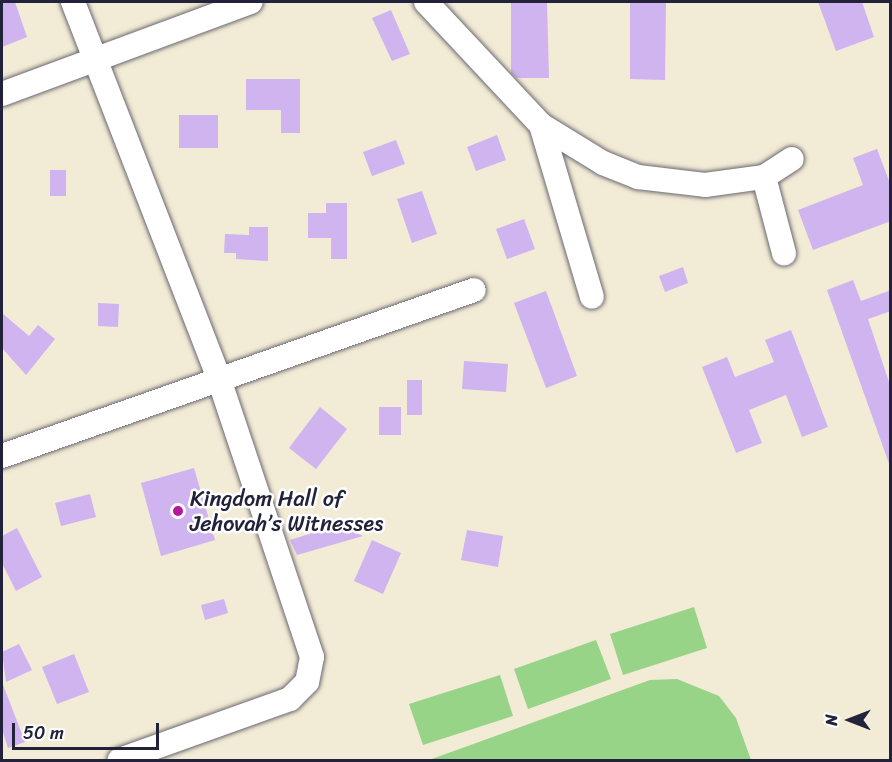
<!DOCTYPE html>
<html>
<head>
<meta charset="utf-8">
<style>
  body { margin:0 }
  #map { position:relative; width:892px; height:762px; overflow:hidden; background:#f2ebd5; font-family:Sriracha,sans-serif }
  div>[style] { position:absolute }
  .green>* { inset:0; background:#97d488 }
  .building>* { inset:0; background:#cfb4ef }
  .roads { filter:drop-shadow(0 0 2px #6b6871) drop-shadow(0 0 2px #6b6871) }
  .minor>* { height:24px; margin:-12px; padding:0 12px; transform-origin:12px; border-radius:12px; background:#fff }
  .dots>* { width:16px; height:16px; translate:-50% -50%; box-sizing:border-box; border:3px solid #fff; border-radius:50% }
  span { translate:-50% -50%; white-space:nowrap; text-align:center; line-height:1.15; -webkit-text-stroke:5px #fff; paint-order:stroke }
  .poi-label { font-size:22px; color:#22223b }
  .left { translate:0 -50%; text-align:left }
  .frame { position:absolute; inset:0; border:3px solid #22223b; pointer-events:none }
  .north { position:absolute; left:820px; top:690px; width:60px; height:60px; -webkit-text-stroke:4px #fff; paint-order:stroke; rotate:270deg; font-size:16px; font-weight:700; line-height:24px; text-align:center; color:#22223b }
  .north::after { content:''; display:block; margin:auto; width:21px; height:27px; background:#22223b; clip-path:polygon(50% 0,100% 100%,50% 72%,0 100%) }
  .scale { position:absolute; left:12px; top:723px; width:147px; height:27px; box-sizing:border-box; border:3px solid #22223b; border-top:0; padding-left:8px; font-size:18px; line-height:21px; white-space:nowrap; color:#22223b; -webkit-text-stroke:4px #fff; paint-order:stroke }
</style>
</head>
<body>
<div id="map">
  <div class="green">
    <i style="clip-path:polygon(694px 607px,707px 648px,623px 675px,610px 634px)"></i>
    <i style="clip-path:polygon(596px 640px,611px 679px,528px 709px,514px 669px)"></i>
    <i style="clip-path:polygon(500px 675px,513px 716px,423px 745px,409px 704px)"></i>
    <i style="clip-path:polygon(677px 679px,719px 696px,736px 718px,751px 760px,429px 760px,650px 680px)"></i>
  </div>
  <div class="building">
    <i style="clip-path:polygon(2px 2px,15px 2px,27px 37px,2px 47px)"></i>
    <i style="clip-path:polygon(511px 2px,547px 2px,549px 78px,517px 78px,511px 73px)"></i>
    <i style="clip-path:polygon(630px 2px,666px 2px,665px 80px,630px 79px)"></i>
    <i style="clip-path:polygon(818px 2px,862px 2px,874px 37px,836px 51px)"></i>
    <i style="clip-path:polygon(391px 10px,410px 54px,392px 61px,372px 18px)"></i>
    <i style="clip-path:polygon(246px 79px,300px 79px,300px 133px,281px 133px,281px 110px,246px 110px)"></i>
    <i style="clip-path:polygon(179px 115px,218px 115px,218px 148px,179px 148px)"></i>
    <i style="clip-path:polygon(497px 135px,506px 160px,476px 171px,467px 147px)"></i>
    <i style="clip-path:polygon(396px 140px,405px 164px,372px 176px,363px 152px)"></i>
    <i style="clip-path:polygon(877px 149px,891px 186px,891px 221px,813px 250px,798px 210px,863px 185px,853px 158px)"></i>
    <i style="clip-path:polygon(50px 170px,66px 170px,66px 196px,50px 196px)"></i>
    <i style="clip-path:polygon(422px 191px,437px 234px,412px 243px,397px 199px)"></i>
    <i style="clip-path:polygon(326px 203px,347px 203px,347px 259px,331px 259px,331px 238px,308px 238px,308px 213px,326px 213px)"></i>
    <i style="clip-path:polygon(524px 219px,535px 249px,507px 259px,496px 229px)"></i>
    <i style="clip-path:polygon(249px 227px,268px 227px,268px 261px,236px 259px,236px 253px,224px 253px,225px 234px,249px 235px)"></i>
    <i style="clip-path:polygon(683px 267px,688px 283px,665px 292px,659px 276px)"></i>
    <i style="clip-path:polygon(853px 280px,861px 301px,891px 290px,891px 311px,868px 319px,891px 388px,891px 469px,827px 290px)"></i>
    <i style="clip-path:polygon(546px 291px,577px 376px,546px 388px,514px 303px)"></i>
    <i style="clip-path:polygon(98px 303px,119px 304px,118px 327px,98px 326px)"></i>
    <i style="clip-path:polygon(2px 313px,29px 336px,38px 325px,55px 339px,26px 375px,2px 348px)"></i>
    <i style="clip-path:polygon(791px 330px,828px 427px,802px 437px,786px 395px,749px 410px,762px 443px,736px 453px,702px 367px,727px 357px,735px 377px,774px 362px,765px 340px)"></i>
    <i style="clip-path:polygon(464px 361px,508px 364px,506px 392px,462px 389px)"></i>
    <i style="clip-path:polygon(407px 380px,422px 380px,422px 415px,407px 415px)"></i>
    <i style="clip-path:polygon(320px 407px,347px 429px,316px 469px,289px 448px)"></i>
    <i style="clip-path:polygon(379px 407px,401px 407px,401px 435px,379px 435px)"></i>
    <i style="clip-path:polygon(194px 468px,215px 540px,161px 556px,141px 483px)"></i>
    <i style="clip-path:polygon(90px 494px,96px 517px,61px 526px,55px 503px)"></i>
    <i style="clip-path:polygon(338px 525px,363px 536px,297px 555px,290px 540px)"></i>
    <i style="clip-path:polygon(17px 528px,42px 577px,16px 591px,2px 563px,2px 536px)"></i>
    <i style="clip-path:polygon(467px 530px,503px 536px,498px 567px,461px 560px)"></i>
    <i style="clip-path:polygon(372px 540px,401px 553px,383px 594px,354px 581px)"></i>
    <i style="clip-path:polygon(224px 599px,228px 613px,205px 620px,201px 605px)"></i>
    <i style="clip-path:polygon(19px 644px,32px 670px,6px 682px,2px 652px)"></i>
    <i style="clip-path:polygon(74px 654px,89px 692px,57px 704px,42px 667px)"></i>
    <i style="clip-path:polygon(2px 682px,25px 742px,8px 748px,2px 729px)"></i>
  </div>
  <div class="roads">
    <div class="minor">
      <i style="left:73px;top:2px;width:404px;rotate:68.8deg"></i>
      <i style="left:219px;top:379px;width:293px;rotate:71.5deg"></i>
      <i style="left:312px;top:657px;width:25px;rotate:101deg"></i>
      <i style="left:307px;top:682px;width:24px;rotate:135deg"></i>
      <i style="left:290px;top:699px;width:181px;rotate:160.3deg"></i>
      <i style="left:426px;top:2px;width:168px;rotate:46.9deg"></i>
      <i style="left:541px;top:125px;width:73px;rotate:31.5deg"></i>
      <i style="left:603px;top:163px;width:38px;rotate:22deg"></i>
      <i style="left:638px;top:177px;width:67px;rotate:6.8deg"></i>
      <i style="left:705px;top:185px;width:60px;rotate:-7.7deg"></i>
      <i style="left:764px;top:177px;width:33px;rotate:-33deg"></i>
      <i style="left:2px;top:94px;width:265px;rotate:-20.3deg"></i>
      <i style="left:541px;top:125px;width:179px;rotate:73.5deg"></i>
      <i style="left:764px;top:177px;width:79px;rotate:75.3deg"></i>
      <i style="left:2px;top:456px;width:500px;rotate:-19.38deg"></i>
    </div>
  </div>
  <div class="dots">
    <i style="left:178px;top:511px;background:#b5179e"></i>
  </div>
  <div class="poi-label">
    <span class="left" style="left:190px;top:511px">Kingdom Hall of<br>Jehovah’s Witnesses</span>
  </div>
  <div class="frame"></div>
  <div class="north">N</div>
  <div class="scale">50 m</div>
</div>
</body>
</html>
